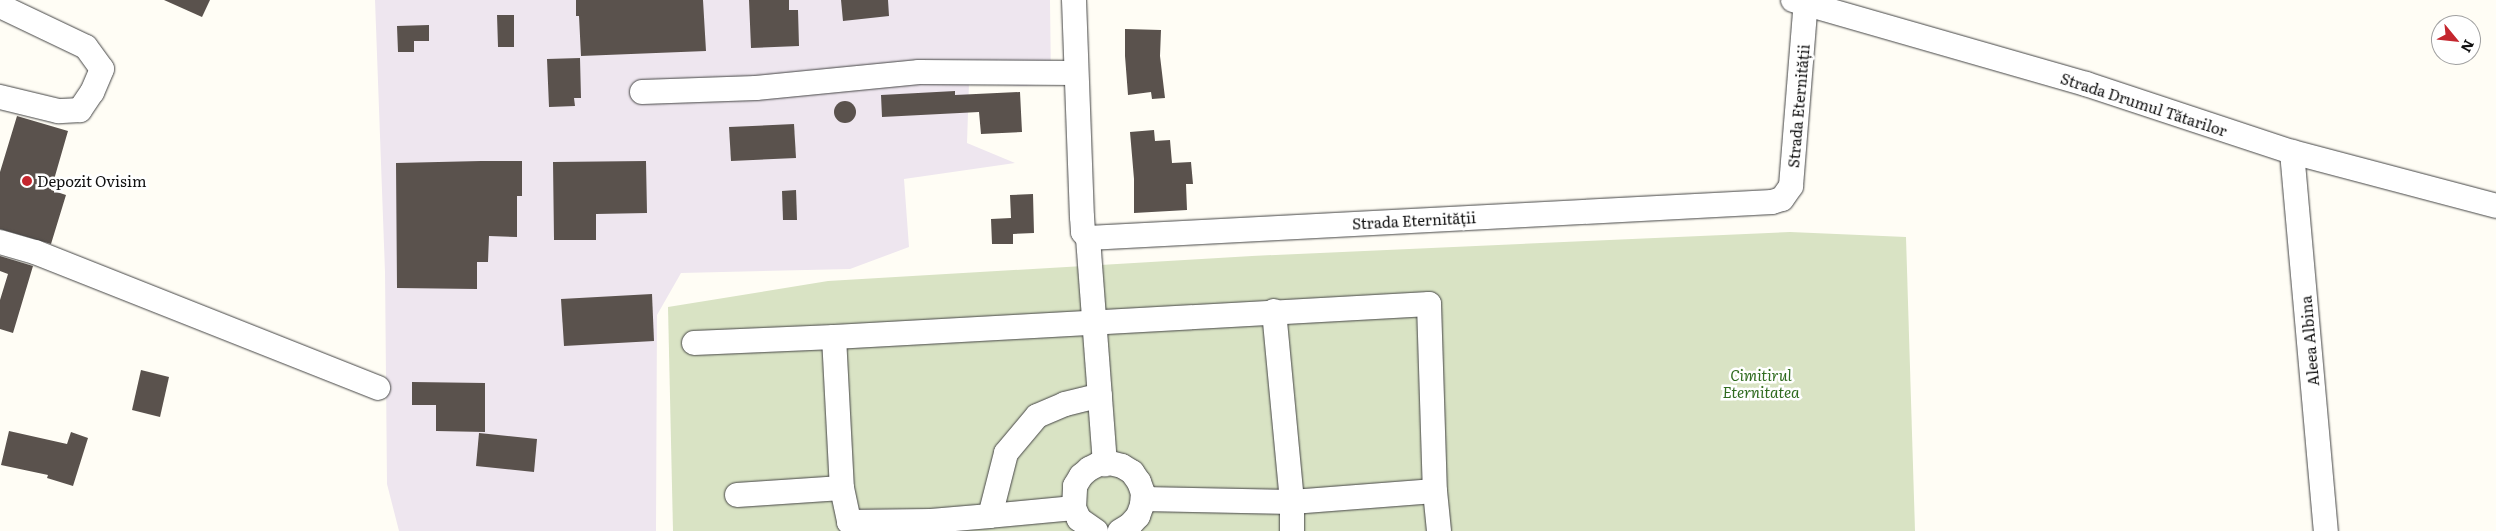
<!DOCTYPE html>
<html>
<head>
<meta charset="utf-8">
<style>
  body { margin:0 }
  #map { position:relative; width:2496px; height:531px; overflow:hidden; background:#fffdf5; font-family:Literata,serif }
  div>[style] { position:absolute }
  .industrial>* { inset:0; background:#eee6ef }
  .cemetery>* { inset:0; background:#d9e3c4 }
  .building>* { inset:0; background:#5a524d }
  .round { border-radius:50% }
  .roads { filter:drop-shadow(0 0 1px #444) drop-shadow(0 0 1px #444) }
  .minor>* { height:24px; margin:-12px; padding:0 12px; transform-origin:12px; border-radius:12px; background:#fff }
  .dots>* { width:14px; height:14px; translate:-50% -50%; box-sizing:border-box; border:2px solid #fff; border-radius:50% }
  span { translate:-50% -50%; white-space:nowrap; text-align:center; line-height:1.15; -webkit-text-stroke:5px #fff; paint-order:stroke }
  .street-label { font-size:15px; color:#111 }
  .poi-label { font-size:15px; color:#111 }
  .left { translate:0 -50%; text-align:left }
  .park-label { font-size:15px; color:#2f6b1f; font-style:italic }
  .north { position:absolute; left:2431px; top:15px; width:50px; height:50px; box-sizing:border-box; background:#fff; border:1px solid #a0a0a0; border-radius:50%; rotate:118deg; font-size:14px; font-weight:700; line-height:20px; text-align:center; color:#111 }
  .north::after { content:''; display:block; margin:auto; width:18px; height:22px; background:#c4262e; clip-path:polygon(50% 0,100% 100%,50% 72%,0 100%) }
</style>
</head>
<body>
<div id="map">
  <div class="industrial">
    <i style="clip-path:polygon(375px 0,1050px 0,1051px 84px,1022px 86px,969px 83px,967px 143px,1015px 163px,904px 179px,909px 247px,850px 269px,681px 273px,657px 315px,656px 531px,399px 531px,387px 484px,385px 272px)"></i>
  </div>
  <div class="cemetery">
    <i style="clip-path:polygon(1790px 232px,1906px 237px,1915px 531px,673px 531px,668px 307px,828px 281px,1252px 256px)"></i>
  </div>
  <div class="building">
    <i style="clip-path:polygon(164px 0,210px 0,202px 17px)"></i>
    <i style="clip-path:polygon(576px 0,703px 0,706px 51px,581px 56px,579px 16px,576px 16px)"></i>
    <i style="clip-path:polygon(749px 0,789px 0,789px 10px,798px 10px,799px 46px,751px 48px)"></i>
    <i style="clip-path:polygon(841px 0,888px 0,889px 16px,843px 21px)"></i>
    <i style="clip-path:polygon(497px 15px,514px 15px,514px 47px,498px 47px)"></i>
    <i style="clip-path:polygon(429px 25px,429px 41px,414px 41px,414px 52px,398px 52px,397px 26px)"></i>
    <i style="clip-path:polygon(1125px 29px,1161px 30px,1160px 56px,1165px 98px,1152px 99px,1151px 92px,1128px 95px,1125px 56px)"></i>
    <i style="clip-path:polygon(580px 58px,581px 98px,574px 98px,575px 106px,549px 107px,547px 59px)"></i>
    <i style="clip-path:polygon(955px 91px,955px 95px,1020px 92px,1022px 132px,981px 134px,979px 112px,882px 117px,881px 95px)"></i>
    <i class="round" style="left:834px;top:101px;width:22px;height:22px"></i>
    <i style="clip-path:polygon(17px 116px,68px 131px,51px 190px,66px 195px,51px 244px,0 229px,0 172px)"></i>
    <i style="clip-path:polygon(794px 124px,796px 158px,731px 161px,729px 127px)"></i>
    <i style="clip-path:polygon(1154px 130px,1155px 141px,1170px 140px,1172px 163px,1191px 162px,1193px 184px,1186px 184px,1187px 210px,1134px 213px,1134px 179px,1130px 132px)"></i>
    <i style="clip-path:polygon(481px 161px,522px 161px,522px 196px,517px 196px,517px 237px,489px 236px,488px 262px,477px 262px,477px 289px,397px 288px,396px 163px)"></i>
    <i style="clip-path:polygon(646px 161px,647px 213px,596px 214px,596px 240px,554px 240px,553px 162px)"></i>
    <i style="clip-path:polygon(796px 190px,797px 220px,783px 220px,782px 191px)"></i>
    <i style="clip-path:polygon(1033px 194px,1034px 233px,1013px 234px,1013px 244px,992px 244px,991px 219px,1011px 218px,1010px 195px)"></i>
    <i style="clip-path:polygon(0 256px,33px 266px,13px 333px,0 329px,0 300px,8px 274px,0 271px)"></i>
    <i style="clip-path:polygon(652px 294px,654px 341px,564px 346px,561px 299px)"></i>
    <i style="clip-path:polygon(141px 370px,169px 377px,160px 417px,132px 410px)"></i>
    <i style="clip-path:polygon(412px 382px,485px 383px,485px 432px,436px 431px,436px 405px,412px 405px)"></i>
    <i style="clip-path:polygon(9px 431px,67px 444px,71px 432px,88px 438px,73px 486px,47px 478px,48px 475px,1px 465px)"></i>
    <i style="clip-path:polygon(479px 433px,537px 439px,534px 472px,476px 466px)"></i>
  </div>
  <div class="roads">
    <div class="minor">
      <i style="left:1074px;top:0;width:217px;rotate:87.9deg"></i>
      <i style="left:1082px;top:217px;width:15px;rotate:86deg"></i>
      <i style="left:1083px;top:232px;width:8px;rotate:50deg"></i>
      <i style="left:1088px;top:238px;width:685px;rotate:-3.01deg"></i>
      <i style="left:1772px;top:202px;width:10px;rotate:-17deg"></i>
      <i style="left:1782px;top:199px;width:16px;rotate:-55deg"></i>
      <i style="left:1791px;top:186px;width:187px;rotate:-85.4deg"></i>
      <i style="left:1793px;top:0;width:305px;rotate:16deg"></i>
      <i style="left:2086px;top:84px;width:217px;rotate:18.3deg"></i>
      <i style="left:2292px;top:152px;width:211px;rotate:14.8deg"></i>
      <i style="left:0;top:6px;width:95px;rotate:25.5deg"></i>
      <i style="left:86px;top:47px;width:27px;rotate:54deg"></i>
      <i style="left:102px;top:69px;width:25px;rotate:113deg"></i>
      <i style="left:92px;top:92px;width:22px;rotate:124deg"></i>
      <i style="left:80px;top:110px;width:22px;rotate:177deg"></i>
      <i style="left:58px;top:111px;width:60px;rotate:-166.4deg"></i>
      <i style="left:642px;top:92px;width:114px;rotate:-2deg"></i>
      <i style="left:756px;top:88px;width:164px;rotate:-5.6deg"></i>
      <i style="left:919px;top:72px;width:157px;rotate:0.4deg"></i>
      <i style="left:2292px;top:152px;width:381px;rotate:84.9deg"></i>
      <i style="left:1088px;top:238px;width:227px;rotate:85.7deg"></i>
      <i style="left:0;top:242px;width:36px;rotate:16deg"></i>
      <i style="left:35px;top:252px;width:369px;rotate:21.6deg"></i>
      <i style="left:1274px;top:311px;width:192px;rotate:84.6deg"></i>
      <i style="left:1292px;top:502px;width:29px;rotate:90deg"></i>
      <i style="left:834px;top:337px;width:151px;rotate:87deg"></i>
      <i style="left:842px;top:488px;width:35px;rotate:78deg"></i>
      <i style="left:849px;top:522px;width:82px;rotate:-0.7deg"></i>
      <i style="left:931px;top:521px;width:59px;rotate:-4.8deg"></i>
      <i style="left:694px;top:343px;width:140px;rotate:-2.5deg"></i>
      <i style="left:834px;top:337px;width:596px;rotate:-3.17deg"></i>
      <i style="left:1429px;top:304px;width:187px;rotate:88.2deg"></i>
      <i style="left:1435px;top:491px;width:40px;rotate:84.3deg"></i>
      <i style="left:737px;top:495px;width:105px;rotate:-3.8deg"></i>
      <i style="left:1143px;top:499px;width:149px;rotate:1.2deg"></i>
      <i style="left:1292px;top:502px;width:143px;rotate:-4.4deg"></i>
      <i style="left:1074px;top:508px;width:84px;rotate:174.6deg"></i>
      <i style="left:990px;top:516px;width:65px;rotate:-75.7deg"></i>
      <i style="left:1006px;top:453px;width:48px;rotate:-50deg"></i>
      <i style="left:1037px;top:416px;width:30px;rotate:-23deg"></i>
      <i style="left:1065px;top:404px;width:36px;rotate:-14deg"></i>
      <i style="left:1096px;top:531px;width:21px;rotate:-145deg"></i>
      <i style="left:1079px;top:519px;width:12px;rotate:-114deg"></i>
      <i style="left:1074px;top:508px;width:22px;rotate:-87deg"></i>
      <i style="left:1075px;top:486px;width:12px;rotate:-59deg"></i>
      <i style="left:1081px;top:476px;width:11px;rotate:-41deg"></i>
      <i style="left:1089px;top:469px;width:11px;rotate:-27deg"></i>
      <i style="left:1099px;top:464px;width:11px;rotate:-5deg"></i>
      <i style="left:1110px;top:463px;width:12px;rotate:14deg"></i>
      <i style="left:1122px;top:466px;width:12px;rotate:31deg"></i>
      <i style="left:1132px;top:472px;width:12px;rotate:55deg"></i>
      <i style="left:1139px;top:482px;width:12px;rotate:70deg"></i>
      <i style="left:1143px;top:493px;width:12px;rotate:95deg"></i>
      <i style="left:1142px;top:505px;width:12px;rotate:110deg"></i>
      <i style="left:1138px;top:516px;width:12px;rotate:132deg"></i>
      <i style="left:1130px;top:525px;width:12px;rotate:149deg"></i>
    </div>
  </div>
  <div class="dots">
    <i style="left:27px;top:181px;background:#c4262e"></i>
  </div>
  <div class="street-label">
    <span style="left:2144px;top:104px;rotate:18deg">Strada Drumul Tătarilor</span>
    <span style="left:1798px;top:106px;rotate:-85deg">Strada Eternității</span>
    <span style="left:1414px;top:220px;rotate:-3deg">Strada Eternității</span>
    <span style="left:2309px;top:341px;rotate:-95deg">Aleea Albina</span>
  </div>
  <div class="poi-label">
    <span class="left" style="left:37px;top:181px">Depozit Ovisim</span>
  </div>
  <div class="park-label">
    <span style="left:1761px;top:383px">Cimitirul<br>Eternitatea</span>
  </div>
  <div class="north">N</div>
</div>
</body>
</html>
